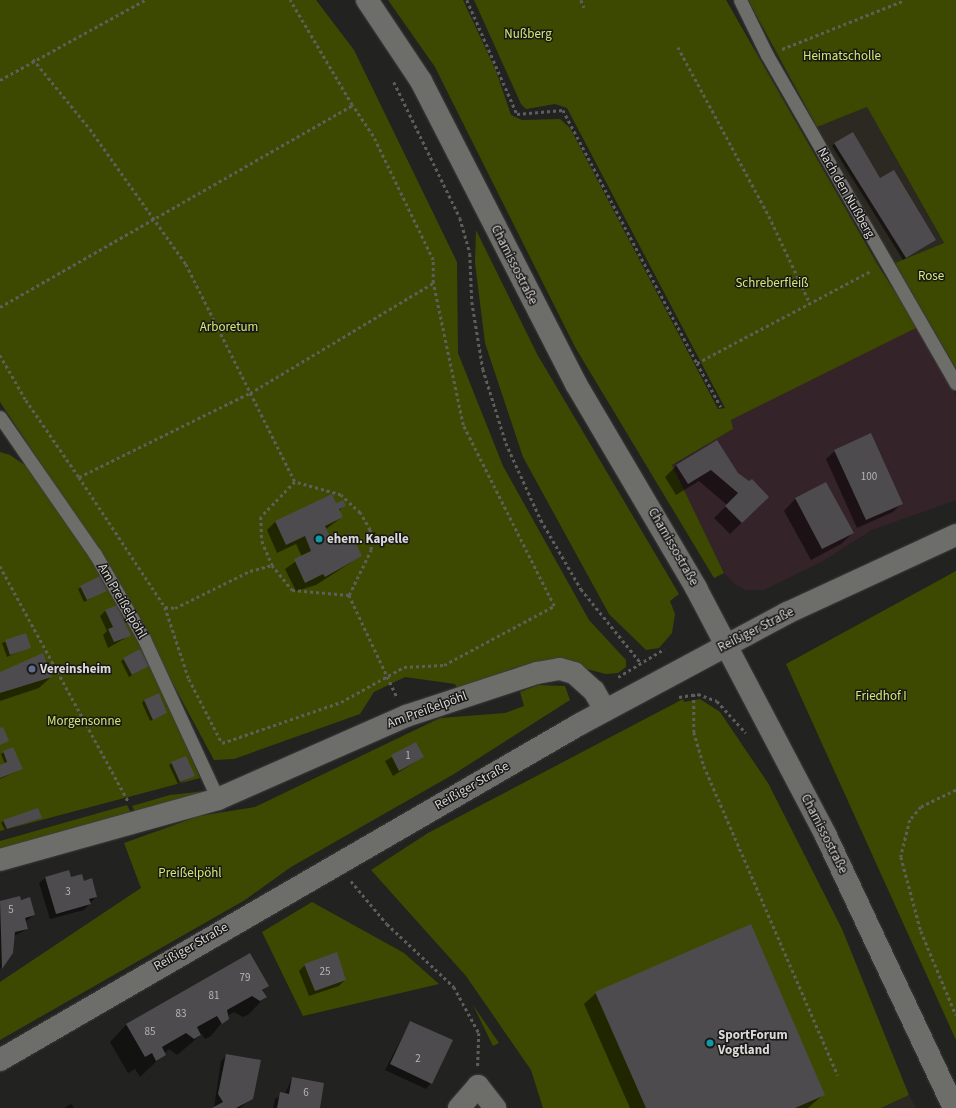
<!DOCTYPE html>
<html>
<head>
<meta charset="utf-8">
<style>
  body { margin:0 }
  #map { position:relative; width:956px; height:1108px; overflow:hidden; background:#222220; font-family:"Source Sans 3",sans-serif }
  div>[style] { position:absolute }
  .commercial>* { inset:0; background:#35232a }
  .built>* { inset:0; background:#2b2921 }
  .green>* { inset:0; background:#3d4900 }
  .shadow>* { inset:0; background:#0007 }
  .building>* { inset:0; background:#4d4b4d }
  .path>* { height:2.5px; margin-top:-1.25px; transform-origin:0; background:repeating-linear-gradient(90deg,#5e5e5c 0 3px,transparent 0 6px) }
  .roads { filter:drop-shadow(0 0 1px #3d3c3b) drop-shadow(0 0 1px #3d3c3b) }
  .service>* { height:13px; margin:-6.5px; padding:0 6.5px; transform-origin:6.5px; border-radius:6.5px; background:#6d6d6a }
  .minor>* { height:22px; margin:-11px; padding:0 11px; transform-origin:11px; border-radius:11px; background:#6d6d6a }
  .tertiary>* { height:22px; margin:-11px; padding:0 11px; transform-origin:11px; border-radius:11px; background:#6d6d6a }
  .dots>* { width:11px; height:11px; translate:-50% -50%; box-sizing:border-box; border:2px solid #191816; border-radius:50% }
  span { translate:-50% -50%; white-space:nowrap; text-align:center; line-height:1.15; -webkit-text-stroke:3px #191816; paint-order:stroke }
  .number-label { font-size:11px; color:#b7b6b5 }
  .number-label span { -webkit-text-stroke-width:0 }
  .park-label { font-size:13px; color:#d1ea74 }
  .street-label { font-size:13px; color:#dad9d8 }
  .poi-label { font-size:13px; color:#dad9d8; font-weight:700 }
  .left { translate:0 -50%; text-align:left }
</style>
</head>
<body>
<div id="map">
  <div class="commercial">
    <i style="clip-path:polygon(918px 327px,956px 395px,956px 500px,872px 530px,821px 562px,764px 590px,745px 590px,736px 585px,724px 573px,672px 465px,733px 429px,731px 420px)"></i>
  </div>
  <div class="built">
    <i style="clip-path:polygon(867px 107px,944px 244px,895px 263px,817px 127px)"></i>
    <i style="clip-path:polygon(909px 1095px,916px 1108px,881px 1108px)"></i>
  </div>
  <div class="green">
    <i style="clip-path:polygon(0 0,316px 0,354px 50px,457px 262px,458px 353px,503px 466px,589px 620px,626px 660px,626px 667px,618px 673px,606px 674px,556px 661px,514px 668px,458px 690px,455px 684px,405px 677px,374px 692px,360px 714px,234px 759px,214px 760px,112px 571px,0 402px)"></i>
    <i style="clip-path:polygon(388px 0,463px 0,496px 71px,511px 115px,522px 120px,560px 119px,570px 128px,718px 409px,725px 408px,567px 108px,555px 104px,526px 109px,521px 104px,474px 0,726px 0,879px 267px,918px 327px,731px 420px,733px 429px,672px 465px,724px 573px,714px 578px,575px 347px,435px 67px)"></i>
    <i style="clip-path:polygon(748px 0,956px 0,956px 369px,895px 263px,944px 243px,867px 107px,817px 127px)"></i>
    <i style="clip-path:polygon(476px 230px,537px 354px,679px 594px,670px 601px,675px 614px,672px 633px,659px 648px,646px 650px,609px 614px,523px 457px,485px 343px,475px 263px)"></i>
    <i style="clip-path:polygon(0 452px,10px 455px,32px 470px,92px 559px,141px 641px,200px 778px,0 831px)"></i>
    <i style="clip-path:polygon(956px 571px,956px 1040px,786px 664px)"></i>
    <i style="clip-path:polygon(538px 685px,565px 686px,570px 700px,454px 774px,291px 867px,245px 900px,0 1040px,0 982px,141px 888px,124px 843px,199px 816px,255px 807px,440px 718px,505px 713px,524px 706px,520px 692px)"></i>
    <i style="clip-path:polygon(683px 699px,684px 702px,700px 699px,720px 712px,768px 783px,842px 929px,909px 1095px,881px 1108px,543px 1108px,531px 1070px,466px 976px,371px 870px,428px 833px)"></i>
    <i style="clip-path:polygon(206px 791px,207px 794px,137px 815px,132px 806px,170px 795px)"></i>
    <i style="clip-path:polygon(127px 805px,132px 815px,0 852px,0 841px)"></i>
    <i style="clip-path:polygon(312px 902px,404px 953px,439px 984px,303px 1016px,262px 932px)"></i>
    <i style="clip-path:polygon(473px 1005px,499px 1043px,493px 1046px)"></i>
  </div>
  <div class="shadow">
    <i style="clip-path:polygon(835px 143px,880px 179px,932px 242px,903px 260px,832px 146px)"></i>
    <i style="clip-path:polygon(717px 442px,738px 474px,768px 497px,730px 534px,714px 518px,727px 505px,699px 481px,676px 495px,665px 477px,677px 465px)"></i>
    <i style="clip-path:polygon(835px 451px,902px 503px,893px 512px,857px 528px,826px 459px)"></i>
    <i style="clip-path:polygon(825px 483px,853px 533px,841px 544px,811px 560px,784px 511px,795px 499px)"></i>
    <i style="clip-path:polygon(336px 505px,344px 505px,339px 511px,342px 517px,326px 529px,332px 543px,361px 556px,316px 585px,296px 591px,285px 569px,302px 557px,296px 544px,277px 553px,267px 530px,275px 522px)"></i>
    <i style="clip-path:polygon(81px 587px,106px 590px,84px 602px,78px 589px)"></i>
    <i style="clip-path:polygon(105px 611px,129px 636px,108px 648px,103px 635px,107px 631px,100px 616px)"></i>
    <i style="clip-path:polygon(25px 634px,30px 647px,7px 657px,2px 643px)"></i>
    <i style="clip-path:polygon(124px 659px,148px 666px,129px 677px,121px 661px)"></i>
    <i style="clip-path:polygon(0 672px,51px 677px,39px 688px,0 701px)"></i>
    <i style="clip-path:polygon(144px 700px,166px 713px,150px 721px,142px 703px)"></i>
    <i style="clip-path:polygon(416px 743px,423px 757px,393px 776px,385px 761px)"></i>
    <i style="clip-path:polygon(13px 748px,22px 769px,0 779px,0 766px,5px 764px,1px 754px)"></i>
    <i style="clip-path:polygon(172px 763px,193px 776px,178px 784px,169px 765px)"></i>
    <i style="clip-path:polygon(41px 818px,5px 830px,1px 823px,4px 820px)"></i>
    <i style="clip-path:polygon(68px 871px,70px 879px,83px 882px,96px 897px,84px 910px,50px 919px,39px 883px,45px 878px)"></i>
    <i style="clip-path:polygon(30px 898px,34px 915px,25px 922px,27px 929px,14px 936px,12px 953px,0 969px,0 903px)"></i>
    <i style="clip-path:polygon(250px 954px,268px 986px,262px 991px,265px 997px,249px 1014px,243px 1017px,234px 1012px,227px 1016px,211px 1036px,205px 1039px,202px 1034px,177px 1055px,169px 1049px,140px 1077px,135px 1069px,128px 1073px,110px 1042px,126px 1025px)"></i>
    <i style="clip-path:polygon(305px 965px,345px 980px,339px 986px,309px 996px,299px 971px)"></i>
    <i style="clip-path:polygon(596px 993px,824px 1094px,808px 1108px,630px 1108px,584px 1004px)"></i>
    <i style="clip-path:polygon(410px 1022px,431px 1083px,426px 1089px,385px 1070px)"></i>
    <i style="clip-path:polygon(227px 1055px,252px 1098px,240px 1108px,214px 1108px,221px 1061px)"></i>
    <i style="clip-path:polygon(292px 1078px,319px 1108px,273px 1108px,275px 1099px,285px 1094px)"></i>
    <i style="clip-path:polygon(71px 1104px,74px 1108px,64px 1108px)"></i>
  </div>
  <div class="building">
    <i style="clip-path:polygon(853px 132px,880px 178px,894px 170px,936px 240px,906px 258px,834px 143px)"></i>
    <i style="clip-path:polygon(871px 433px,903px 504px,866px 520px,834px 450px)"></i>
    <i style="clip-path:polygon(717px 440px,738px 473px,749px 481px,752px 479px,769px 497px,742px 523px,725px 506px,738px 493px,711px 470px,688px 484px,676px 465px)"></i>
    <i style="clip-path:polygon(826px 482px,854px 533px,822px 549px,795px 498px)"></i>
    <i style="clip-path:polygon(332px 494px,336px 503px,343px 500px,346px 506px,339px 509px,343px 517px,325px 526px,332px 541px,351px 533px,362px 556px,325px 577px,323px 574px,305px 583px,294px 559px,311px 551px,305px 536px,286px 545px,275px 521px)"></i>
    <i style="clip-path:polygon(100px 576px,107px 591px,87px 600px,80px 586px)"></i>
    <i style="clip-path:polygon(117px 605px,131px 636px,114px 642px,108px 629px,113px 627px,105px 610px)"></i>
    <i style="clip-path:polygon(26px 633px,31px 648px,10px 655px,5px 640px)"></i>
    <i style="clip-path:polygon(140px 649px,149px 666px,132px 675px,123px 658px)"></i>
    <i style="clip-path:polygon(43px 653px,52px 677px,0 693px,0 672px)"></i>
    <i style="clip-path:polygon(159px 693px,167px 713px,153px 720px,144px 700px)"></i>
    <i style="clip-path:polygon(3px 727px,9px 741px,0 745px,0 728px)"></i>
    <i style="clip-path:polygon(416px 742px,424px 757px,399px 771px,391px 755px)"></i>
    <i style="clip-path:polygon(13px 747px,23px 769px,0 778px,0 765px,7px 762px,3px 751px)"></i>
    <i style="clip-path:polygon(186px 756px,195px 776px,180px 782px,171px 762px)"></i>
    <i style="clip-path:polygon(38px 808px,42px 818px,7px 829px,3px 820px)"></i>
    <i style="clip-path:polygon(69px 870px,71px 877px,82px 874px,84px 881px,92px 878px,97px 897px,89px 899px,91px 904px,56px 914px,45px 877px)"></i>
    <i style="clip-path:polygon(20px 896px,21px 900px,30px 897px,35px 915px,25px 918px,28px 929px,15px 932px,13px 953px,2px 969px,0 901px)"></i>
    <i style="clip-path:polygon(751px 924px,825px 1095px,795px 1108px,646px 1108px,595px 992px)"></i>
    <i style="clip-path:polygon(337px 952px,346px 980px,315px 991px,304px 964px)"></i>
    <i style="clip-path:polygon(250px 953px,269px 986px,262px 990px,267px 997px,260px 1001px,252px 996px,227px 1010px,229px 1019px,222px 1024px,217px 1016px,197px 1027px,201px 1035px,194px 1039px,186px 1033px,162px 1047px,166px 1055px,156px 1061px,152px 1053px,145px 1057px,126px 1024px)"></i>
    <i style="clip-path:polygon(410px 1021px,453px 1040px,432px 1084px,390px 1064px)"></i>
    <i style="clip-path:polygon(226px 1054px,261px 1060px,253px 1099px,236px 1108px,212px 1108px,223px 1102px,218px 1094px)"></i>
    <i style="clip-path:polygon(292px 1077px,324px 1083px,320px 1108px,277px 1108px,280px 1092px,289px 1094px)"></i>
  </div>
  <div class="path">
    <i style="left:467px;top:0;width:124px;rotate:66.3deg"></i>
    <i style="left:517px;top:114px;width:46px;rotate:-5deg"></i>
    <i style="left:563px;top:110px;width:286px;rotate:62.1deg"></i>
    <i style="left:697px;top:363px;width:197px;rotate:-27.9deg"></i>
    <i style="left:581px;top:0;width:8px;rotate:67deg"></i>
    <i style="left:678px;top:47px;width:192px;rotate:61.7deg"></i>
    <i style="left:769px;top:216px;width:96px;rotate:64.8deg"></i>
    <i style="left:782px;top:49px;width:132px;rotate:-21.7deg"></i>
    <i style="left:33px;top:59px;width:90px;rotate:50.8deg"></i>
    <i style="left:90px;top:129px;width:166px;rotate:54.6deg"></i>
    <i style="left:186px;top:264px;width:244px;rotate:63.4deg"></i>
    <i style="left:0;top:80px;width:166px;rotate:-28.9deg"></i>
    <i style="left:394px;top:82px;width:151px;rotate:64.1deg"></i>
    <i style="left:460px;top:218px;width:37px;rotate:74deg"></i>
    <i style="left:470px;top:254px;width:48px;rotate:87.6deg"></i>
    <i style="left:472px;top:302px;width:68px;rotate:80.7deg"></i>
    <i style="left:483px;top:369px;width:77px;rotate:72.7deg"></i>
    <i style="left:506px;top:443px;width:85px;rotate:65.6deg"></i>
    <i style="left:541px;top:520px;width:80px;rotate:59.9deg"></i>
    <i style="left:581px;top:589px;width:95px;rotate:51deg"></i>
    <i style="left:0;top:307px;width:406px;rotate:-29.8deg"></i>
    <i style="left:352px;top:105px;width:122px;rotate:-120.6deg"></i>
    <i style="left:0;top:355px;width:52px;rotate:60deg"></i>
    <i style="left:26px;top:400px;width:93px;rotate:55.5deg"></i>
    <i style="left:79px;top:477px;width:191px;rotate:-26.2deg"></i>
    <i style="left:250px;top:393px;width:214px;rotate:-31deg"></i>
    <i style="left:433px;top:283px;width:23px;rotate:-90deg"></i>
    <i style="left:433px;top:260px;width:138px;rotate:-115.8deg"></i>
    <i style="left:373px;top:136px;width:37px;rotate:-124deg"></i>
    <i style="left:697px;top:363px;width:50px;rotate:61.4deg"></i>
    <i style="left:79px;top:477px;width:156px;rotate:56.5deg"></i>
    <i style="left:165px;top:607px;width:10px;rotate:6deg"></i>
    <i style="left:175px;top:608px;width:84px;rotate:-26.3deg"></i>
    <i style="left:250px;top:571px;width:23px;rotate:-15deg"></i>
    <i style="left:0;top:566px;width:268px;rotate:61.4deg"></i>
    <i style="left:349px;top:595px;width:50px;rotate:-63.9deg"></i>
    <i style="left:371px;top:550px;width:20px;rotate:-93deg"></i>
    <i style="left:370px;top:530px;width:20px;rotate:-120deg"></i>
    <i style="left:360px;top:513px;width:26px;rotate:-137deg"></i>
    <i style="left:341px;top:495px;width:48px;rotate:-164.2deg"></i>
    <i style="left:295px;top:482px;width:49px;rotate:134.2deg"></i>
    <i style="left:261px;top:517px;width:24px;rotate:88deg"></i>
    <i style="left:262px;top:541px;width:26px;rotate:67deg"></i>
    <i style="left:272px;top:565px;width:32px;rotate:51deg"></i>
    <i style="left:292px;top:590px;width:57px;rotate:5deg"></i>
    <i style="left:349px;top:595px;width:113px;rotate:64.8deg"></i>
    <i style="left:165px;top:607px;width:76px;rotate:71.6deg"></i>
    <i style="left:189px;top:679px;width:72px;rotate:62.7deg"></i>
    <i style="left:222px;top:743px;width:126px;rotate:-19deg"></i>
    <i style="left:341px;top:702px;width:72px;rotate:-29.1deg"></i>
    <i style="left:404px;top:667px;width:40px;rotate:-2.9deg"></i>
    <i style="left:444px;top:665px;width:125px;rotate:-28.2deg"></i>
    <i style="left:554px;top:606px;width:203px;rotate:-116.7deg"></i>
    <i style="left:463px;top:425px;width:145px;rotate:-101.9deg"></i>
    <i style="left:618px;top:677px;width:54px;rotate:-31.3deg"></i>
    <i style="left:694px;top:694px;width:38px;rotate:90deg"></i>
    <i style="left:694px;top:732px;width:35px;rotate:74deg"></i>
    <i style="left:704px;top:766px;width:337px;rotate:66.6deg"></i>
    <i style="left:679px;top:697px;width:19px;rotate:-9deg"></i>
    <i style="left:698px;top:694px;width:20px;rotate:20deg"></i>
    <i style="left:717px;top:701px;width:43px;rotate:47.8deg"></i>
    <i style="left:956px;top:790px;width:39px;rotate:154deg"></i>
    <i style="left:921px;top:807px;width:17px;rotate:130deg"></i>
    <i style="left:910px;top:820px;width:38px;rotate:104deg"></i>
    <i style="left:901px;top:857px;width:77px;rotate:74.9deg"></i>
    <i style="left:921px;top:931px;width:91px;rotate:67.4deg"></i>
    <i style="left:351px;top:881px;width:56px;rotate:50.1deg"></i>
    <i style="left:387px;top:924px;width:92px;rotate:43.2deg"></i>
    <i style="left:454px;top:987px;width:52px;rotate:61.5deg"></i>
    <i style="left:479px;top:1033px;width:33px;rotate:92deg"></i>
  </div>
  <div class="roads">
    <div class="service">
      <i style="left:740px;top:0;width:61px;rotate:63.9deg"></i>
      <i style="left:767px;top:55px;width:379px;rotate:60.1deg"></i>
      <i style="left:0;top:417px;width:167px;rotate:55.3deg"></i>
      <i style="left:95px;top:554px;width:98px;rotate:60deg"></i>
      <i style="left:144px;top:639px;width:176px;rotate:65.2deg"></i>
    </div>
    <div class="minor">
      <i style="left:0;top:860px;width:226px;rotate:-15.6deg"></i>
      <i style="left:218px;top:799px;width:206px;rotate:-23.8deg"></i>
      <i style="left:406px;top:716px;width:138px;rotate:-18.2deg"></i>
      <i style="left:537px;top:673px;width:23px;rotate:-10deg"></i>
      <i style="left:560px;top:669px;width:15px;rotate:16deg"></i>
      <i style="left:574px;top:673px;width:27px;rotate:42deg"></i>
      <i style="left:594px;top:691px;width:22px;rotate:60deg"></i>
      <i style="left:0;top:1060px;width:670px;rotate:-30.08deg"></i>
      <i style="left:580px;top:724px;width:235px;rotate:-28.2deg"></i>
      <i style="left:787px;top:613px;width:186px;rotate:-24.8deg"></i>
      <i style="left:459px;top:1108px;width:29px;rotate:-49deg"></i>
      <i style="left:478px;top:1086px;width:28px;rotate:52deg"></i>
    </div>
    <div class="tertiary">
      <i style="left:367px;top:0;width:97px;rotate:56.3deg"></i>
      <i style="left:421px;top:81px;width:340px;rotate:62.9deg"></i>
      <i style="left:576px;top:384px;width:237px;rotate:59.5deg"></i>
      <i style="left:696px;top:588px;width:280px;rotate:62.3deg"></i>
      <i style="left:826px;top:836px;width:301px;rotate:64.8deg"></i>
    </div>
  </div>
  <div class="dots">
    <i style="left:319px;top:539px;background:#0f9aa8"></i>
    <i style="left:32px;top:669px;background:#5c6f8a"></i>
    <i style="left:710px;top:1043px;background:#0f9aa8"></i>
  </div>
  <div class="number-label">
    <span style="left:869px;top:477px">100</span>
    <span style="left:408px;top:756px">1</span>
    <span style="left:68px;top:892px">3</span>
    <span style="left:11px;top:910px">5</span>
    <span style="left:325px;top:972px">25</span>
    <span style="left:245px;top:978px">79</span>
    <span style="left:214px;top:996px">81</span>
    <span style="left:181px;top:1014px">83</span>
    <span style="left:150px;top:1032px">85</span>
    <span style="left:418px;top:1059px">2</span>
    <span style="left:306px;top:1093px">6</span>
  </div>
  <div class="park-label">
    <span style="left:528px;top:34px">Nußberg</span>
    <span style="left:842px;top:56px">Heimatscholle</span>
    <span style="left:931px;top:276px">Rose</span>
    <span style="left:772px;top:283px">Schreberfleiß</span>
    <span style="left:229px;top:327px">Arboretum</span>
    <span style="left:881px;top:696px">Friedhof I</span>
    <span style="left:84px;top:721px">Morgensonne</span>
    <span style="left:190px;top:873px">Preißelpöhl</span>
  </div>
  <div class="street-label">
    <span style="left:846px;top:193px;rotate:60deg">Nach den Nußberg</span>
    <span style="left:514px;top:265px;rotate:63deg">Chamissostraße</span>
    <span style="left:673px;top:547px;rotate:60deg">Chamissostraße</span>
    <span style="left:122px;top:601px;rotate:60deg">Am Preißelpöhl</span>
    <span style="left:756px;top:630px;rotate:-27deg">Reißiger Straße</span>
    <span style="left:427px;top:710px;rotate:-20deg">Am Preißelpöhl</span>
    <span style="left:472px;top:786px;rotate:-30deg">Reißiger Straße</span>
    <span style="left:824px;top:834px;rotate:63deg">Chamissostraße</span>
    <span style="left:191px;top:947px;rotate:-30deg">Reißiger Straße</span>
  </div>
  <div class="poi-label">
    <span class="left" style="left:327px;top:539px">ehem. Kapelle</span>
    <span class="left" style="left:40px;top:669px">Vereinsheim</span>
    <span class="left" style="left:718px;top:1043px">SportForum<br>Vogtland</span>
  </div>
</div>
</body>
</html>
